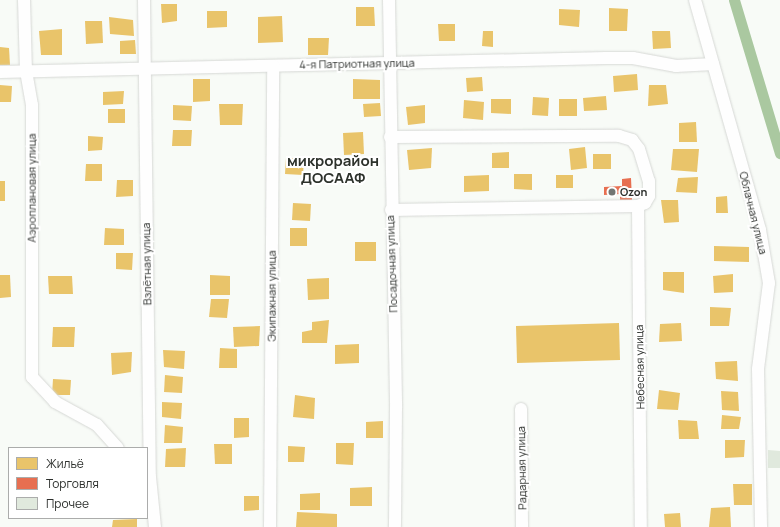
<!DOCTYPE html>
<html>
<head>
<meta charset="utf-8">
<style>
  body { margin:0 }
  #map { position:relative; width:780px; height:527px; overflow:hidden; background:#f8fbf7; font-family:Manrope,sans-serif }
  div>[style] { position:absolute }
  .homes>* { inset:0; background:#e9c46a }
  .shops>* { inset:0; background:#e76f51 }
  .canal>* { height:11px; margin:-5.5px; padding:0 5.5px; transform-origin:5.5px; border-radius:5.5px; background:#aac8a0 }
  .building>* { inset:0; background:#e0e9dd }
  .roads { filter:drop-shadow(0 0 1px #d6d8d5) drop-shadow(0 0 1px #d6d8d5) }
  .street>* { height:12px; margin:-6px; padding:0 6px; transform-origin:6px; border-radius:6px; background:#fefefe }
  .dots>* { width:11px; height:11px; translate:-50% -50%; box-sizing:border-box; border:2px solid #fff; border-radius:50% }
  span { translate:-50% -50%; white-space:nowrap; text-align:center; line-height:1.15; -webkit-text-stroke:4px #fff; paint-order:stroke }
  .street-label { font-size:11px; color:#2c2f2c }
  .poi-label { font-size:11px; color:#2c2f2c; font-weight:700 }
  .left { translate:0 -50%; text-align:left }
  .district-label { font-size:15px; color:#2d322c; font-weight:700 }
  .legend { position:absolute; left:8px; top:447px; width:140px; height:72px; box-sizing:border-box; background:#fff; border:1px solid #abacab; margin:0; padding:5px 7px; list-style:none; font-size:12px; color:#2c2f2c }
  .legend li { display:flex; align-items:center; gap:8px; height:20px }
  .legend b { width:20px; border:1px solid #abacab }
</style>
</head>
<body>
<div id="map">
  <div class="homes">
    <i style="clip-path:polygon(161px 4px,177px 4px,177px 21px,162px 23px)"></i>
    <i style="clip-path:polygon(356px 7px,374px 7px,375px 26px,356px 26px)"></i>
    <i style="clip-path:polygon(609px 8px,628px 9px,627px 31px,609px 31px)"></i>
    <i style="clip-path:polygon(559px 9px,580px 10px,579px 27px,559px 25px)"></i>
    <i style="clip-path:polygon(207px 11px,227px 11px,227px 27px,207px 28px)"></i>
    <i style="clip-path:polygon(282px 16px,283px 42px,258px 43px,258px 17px)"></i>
    <i style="clip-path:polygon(109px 17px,133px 20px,134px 36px,110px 34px)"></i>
    <i style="clip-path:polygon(85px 21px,102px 21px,103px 43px,86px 44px)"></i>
    <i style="clip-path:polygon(438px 24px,455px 24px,455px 41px,439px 41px)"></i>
    <i style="clip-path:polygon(62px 29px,62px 55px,41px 55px,39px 31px)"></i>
    <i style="clip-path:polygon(483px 31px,493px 31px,493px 47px,482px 46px)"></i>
    <i style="clip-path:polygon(652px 31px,670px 31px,671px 48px,653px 49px)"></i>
    <i style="clip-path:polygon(308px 38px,329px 38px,328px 55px,308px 55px)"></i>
    <i style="clip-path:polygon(135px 40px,136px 54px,120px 54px,120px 41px)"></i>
    <i style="clip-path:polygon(0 47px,9px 48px,10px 65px,0 65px)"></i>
    <i style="clip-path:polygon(637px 74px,638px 90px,614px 92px,613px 76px)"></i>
    <i style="clip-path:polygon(482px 77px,483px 91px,467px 92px,466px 78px)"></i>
    <i style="clip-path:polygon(193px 79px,210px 79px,210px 101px,193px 102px)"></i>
    <i style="clip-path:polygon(353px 79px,380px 80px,380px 99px,353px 99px)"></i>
    <i style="clip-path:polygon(0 85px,12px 86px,11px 102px,0 102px)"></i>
    <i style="clip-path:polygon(649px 85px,666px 85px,668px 104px,648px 106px)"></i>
    <i style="clip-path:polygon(124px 91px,123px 104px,103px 105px,103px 92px)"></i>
    <i style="clip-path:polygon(606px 96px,607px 110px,584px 111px,583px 98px)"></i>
    <i style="clip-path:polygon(533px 97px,549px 98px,548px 116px,532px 115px)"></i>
    <i style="clip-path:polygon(491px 99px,511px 99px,511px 114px,491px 113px)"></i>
    <i style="clip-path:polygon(559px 99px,577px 99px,577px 116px,559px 116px)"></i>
    <i style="clip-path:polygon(464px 100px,484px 102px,483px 120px,463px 118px)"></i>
    <i style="clip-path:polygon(380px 103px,381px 116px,364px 117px,363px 104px)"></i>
    <i style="clip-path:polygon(219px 104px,243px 104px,242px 125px,220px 125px)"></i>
    <i style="clip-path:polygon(173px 105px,192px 106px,191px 121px,173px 120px)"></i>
    <i style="clip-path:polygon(425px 105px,425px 123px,408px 125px,406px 107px)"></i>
    <i style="clip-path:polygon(108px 109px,125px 109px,125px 123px,108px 123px)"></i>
    <i style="clip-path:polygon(696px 122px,697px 142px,679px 142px,679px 123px)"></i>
    <i style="clip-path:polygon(173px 130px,192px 130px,191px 146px,172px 146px)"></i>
    <i style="clip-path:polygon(363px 132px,364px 154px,344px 155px,343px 133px)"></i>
    <i style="clip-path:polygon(88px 136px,103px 137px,102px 150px,88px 151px)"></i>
    <i style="clip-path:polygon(585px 147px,587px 168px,571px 170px,569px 149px)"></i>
    <i style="clip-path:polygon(432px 148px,431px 168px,409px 170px,407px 150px)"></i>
    <i style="clip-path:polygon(673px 149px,699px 149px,697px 172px,671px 170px)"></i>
    <i style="clip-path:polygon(509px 152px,509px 168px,492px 168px,492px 153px)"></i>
    <i style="clip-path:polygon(593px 154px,611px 154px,611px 169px,593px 169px)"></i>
    <i style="clip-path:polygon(286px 158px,304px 159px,303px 175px,285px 174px)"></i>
    <i style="clip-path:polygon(86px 164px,102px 164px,102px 181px,85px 181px)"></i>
    <i style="clip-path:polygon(514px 174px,532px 174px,532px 190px,514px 189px)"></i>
    <i style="clip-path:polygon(489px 175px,489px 191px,464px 192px,464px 176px)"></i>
    <i style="clip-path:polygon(556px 175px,573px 175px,573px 188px,556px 188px)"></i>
    <i style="clip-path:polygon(698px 177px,697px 193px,676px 192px,678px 178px)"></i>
    <i style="clip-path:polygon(117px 180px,133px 180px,133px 196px,116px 197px)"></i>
    <i style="clip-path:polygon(0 181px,5px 181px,5px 201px,0 201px)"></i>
    <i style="clip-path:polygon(727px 196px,728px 213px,716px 213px,716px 197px)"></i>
    <i style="clip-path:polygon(661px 200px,678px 200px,679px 222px,664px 223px)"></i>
    <i style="clip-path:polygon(293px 203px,311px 204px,310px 221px,292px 220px)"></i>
    <i style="clip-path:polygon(105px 228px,124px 229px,124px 245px,104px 245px)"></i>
    <i style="clip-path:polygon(290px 228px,307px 228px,307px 246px,290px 246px)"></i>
    <i style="clip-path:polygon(355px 242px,376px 242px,376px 261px,355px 261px)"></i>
    <i style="clip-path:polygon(714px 246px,749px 247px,749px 262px,714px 261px)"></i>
    <i style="clip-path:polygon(116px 253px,133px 253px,132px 270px,116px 269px)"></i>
    <i style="clip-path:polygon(663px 272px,684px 272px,684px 293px,663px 290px)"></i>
    <i style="clip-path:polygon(733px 274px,733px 292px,714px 293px,713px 276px)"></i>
    <i style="clip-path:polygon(0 275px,10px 275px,11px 297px,0 298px)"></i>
    <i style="clip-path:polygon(210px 275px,230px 276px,230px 295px,210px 295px)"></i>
    <i style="clip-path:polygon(48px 276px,72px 276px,73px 294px,49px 294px)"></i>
    <i style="clip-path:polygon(329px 278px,329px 299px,308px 300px,307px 279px)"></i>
    <i style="clip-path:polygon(211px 299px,229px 299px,227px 318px,209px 317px)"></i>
    <i style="clip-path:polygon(710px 307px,731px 308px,729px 326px,710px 326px)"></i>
    <i style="clip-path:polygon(329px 320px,327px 343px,302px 343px,302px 332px,312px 330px,312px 322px)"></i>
    <i style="clip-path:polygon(619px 323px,620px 360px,517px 363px,516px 326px)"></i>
    <i style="clip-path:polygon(681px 323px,682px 341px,659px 342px,660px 324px)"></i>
    <i style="clip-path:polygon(260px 326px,259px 346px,234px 347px,233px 327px)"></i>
    <i style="clip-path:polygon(53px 327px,75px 327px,74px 347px,52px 347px)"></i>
    <i style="clip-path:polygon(359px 344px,359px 363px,335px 364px,335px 345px)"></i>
    <i style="clip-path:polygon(220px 348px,237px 349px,237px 368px,219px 368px)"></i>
    <i style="clip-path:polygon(163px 350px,185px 351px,184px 369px,164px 367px)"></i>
    <i style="clip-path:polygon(132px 352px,131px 372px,112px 375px,111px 353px)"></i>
    <i style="clip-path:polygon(737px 361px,738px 381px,716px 379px,715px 362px)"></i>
    <i style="clip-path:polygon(165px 375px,183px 377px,182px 393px,164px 392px)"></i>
    <i style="clip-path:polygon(53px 379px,71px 380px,70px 395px,52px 395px)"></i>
    <i style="clip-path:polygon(659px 390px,680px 393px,678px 410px,657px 409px)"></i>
    <i style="clip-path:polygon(721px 391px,738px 392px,739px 411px,722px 410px)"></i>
    <i style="clip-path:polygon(295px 395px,315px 398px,314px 419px,293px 417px)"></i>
    <i style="clip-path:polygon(162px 402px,182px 403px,181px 419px,162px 417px)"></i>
    <i style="clip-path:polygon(722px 415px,741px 417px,739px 429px,721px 429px)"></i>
    <i style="clip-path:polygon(234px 418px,249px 418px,249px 437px,234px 438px)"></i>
    <i style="clip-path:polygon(678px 420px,697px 421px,699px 439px,679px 439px)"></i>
    <i style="clip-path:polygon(383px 421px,383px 438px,366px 438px,366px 422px)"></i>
    <i style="clip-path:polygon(165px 425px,183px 427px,182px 443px,164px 443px)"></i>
    <i style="clip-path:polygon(725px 440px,745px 440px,744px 457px,725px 458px)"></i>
    <i style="clip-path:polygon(336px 443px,354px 443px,353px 465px,336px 464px)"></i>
    <i style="clip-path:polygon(214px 444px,232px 444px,232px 464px,215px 464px)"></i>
    <i style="clip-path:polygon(288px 446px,305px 447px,304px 462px,288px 462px)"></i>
    <i style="clip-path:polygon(186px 448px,185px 467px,165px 467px,166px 449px)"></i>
    <i style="clip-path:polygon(733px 484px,752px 484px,752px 505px,734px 505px)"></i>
    <i style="clip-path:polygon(372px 487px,372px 506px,350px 506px,350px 488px)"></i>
    <i style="clip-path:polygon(320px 493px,320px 510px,300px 510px,300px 494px)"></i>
    <i style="clip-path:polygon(244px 496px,259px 496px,259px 510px,244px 511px)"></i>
    <i style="clip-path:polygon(730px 507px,731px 527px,709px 527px,711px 508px)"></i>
    <i style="clip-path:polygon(297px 512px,337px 514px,337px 527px,296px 527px)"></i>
    <i style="clip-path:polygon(680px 513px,681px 527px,665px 527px,664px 514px)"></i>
    <i style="clip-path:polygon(137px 519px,137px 527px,112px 527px,113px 520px)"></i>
  </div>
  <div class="shops">
    <i style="clip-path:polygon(631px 178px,632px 200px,620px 200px,620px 194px,604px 195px,604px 187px,622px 186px,622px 179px)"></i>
  </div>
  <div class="canal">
    <i style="left:734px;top:0;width:160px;rotate:73.3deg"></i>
  </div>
  <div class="building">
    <i style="clip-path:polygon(768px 450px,780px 451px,780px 468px,768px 468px)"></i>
  </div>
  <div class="roads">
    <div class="street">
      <i style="left:24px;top:0;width:71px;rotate:88.4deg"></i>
      <i style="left:26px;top:71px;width:35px;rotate:80deg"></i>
      <i style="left:32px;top:105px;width:272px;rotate:90deg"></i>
      <i style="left:32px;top:377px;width:34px;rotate:47deg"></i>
      <i style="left:55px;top:402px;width:48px;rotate:28.7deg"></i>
      <i style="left:97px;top:425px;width:31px;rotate:48deg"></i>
      <i style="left:144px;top:0;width:477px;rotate:89.3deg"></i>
      <i style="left:150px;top:477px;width:50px;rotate:84.3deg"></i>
      <i style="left:389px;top:0;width:408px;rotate:89deg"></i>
      <i style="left:396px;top:408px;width:119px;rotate:90.5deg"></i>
      <i style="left:695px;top:0;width:239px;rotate:74.2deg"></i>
      <i style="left:760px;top:230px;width:54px;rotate:80.4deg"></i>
      <i style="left:769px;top:283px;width:87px;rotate:97.3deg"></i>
      <i style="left:758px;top:369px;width:158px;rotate:88.9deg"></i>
      <i style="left:0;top:72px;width:606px;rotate:-1.32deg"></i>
      <i style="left:606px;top:58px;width:27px"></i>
      <i style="left:633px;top:58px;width:44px;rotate:10.5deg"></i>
      <i style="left:676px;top:66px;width:37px;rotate:-3deg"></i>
      <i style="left:390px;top:137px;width:229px;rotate:-0.3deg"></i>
      <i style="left:619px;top:136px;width:14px;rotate:17deg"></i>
      <i style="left:632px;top:140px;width:11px;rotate:52deg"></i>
      <i style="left:639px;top:149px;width:34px;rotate:73deg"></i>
      <i style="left:649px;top:181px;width:15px;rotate:90deg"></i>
      <i style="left:649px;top:196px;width:8px;rotate:120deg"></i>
      <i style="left:645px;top:203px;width:8px;rotate:157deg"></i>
      <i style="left:638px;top:206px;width:247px;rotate:179.1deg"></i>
      <i style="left:638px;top:206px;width:321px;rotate:89.5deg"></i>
      <i style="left:521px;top:409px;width:118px;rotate:89.5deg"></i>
      <i style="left:270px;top:527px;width:461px;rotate:-89.6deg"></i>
    </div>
  </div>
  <div class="dots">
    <i style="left:612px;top:192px;background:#737673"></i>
  </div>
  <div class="street-label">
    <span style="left:357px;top:64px;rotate:-1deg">4-я Патриотная улица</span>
    <span style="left:32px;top:188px;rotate:-90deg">Аэроплановая улица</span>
    <span style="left:753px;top:213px;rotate:76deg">Облачная улица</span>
    <span style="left:147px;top:264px;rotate:-91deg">Взлётная улица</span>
    <span style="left:392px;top:264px;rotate:-92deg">Посадочная улица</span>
    <span style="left:272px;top:296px;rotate:-90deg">Экипажная улица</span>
    <span style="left:640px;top:367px;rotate:-91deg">Небесная улица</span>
    <span style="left:522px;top:468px;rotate:-91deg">Радарная улица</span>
  </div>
  <div class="poi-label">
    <span class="left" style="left:620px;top:192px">Ozon</span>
  </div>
  <div class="district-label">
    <span style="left:333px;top:169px">микрорайон<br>ДОСААФ</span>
  </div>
  <ul class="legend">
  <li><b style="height:11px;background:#e9c46a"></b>Жильё</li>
  <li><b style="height:11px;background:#e76f51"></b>Торговля</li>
  <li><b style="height:11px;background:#e0e9dd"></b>Прочее</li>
  </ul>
</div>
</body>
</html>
